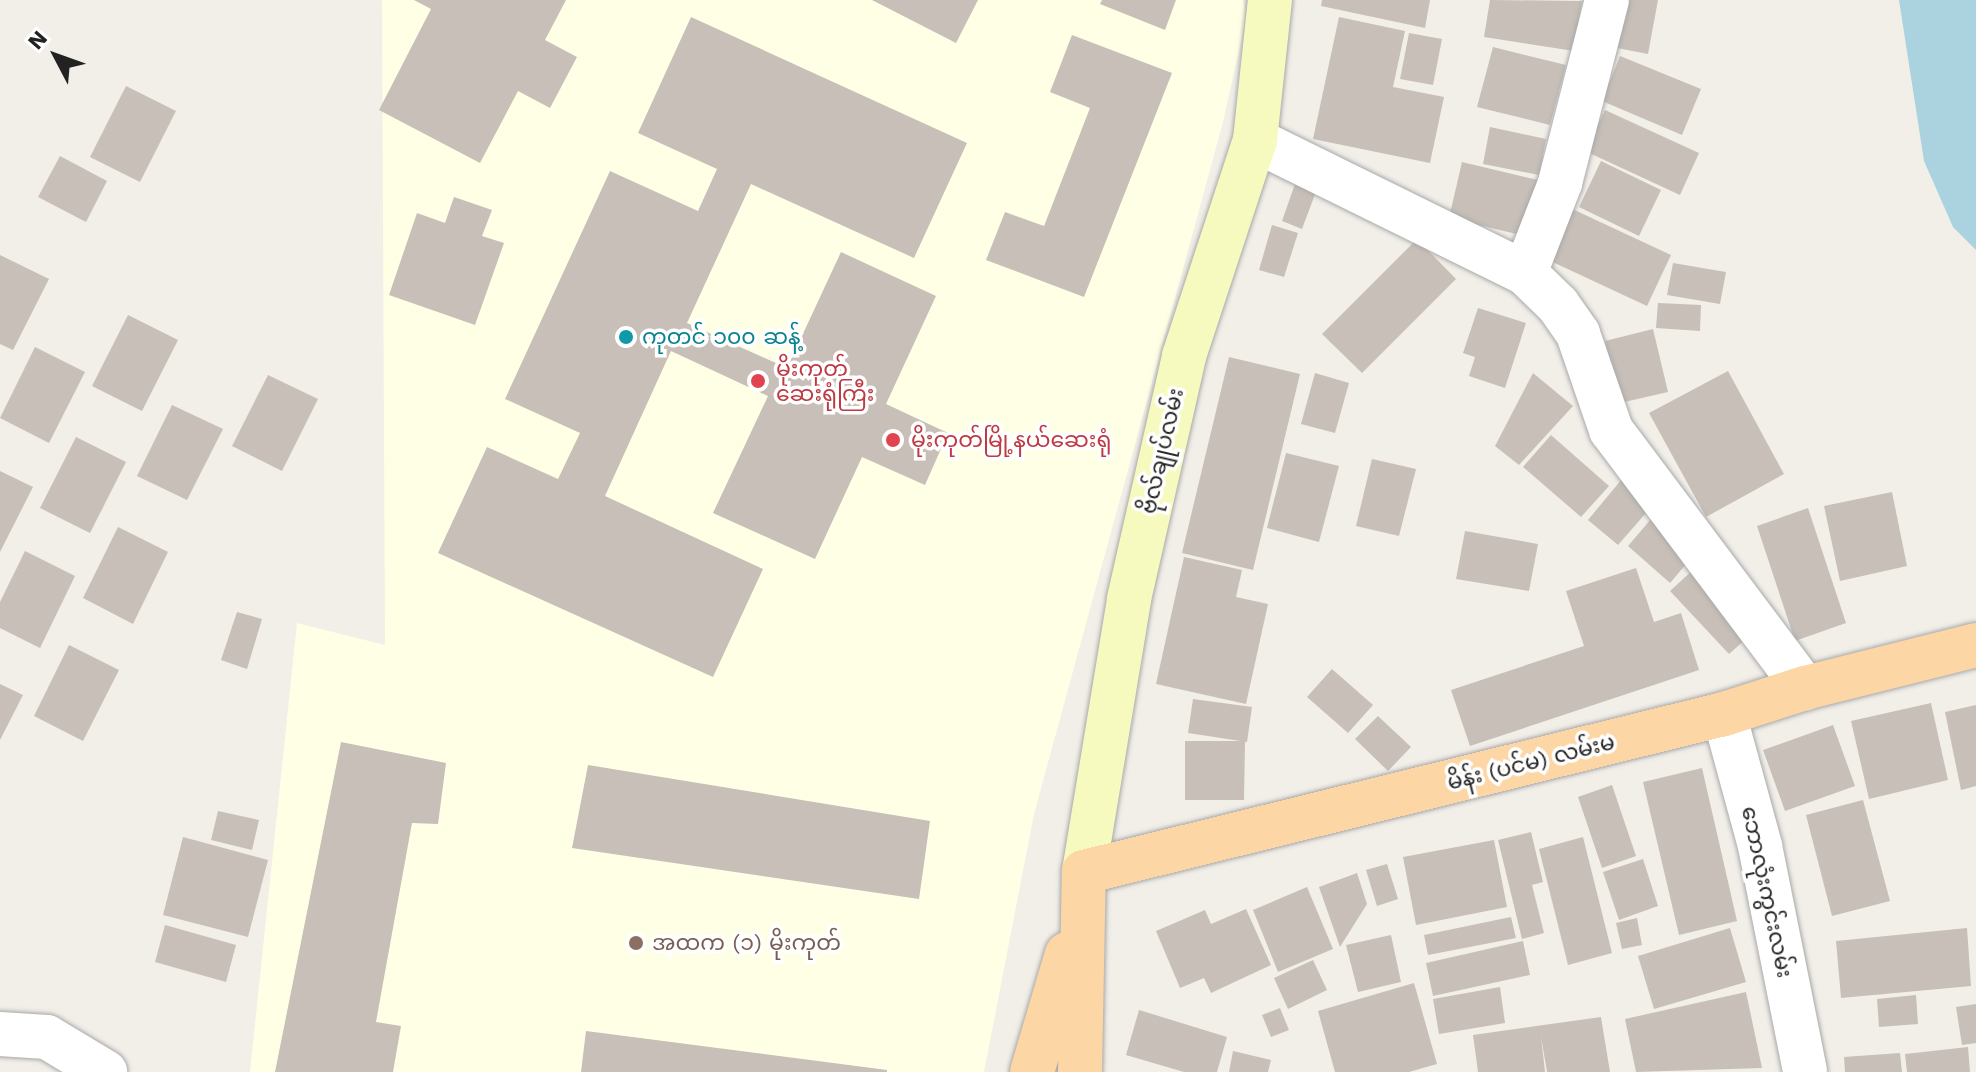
<!DOCTYPE html>
<html>
<head>
<meta charset="utf-8">
<style>
  body { margin:0 }
  #map { position:relative; width:1976px; height:1072px; overflow:hidden; background:#f2efe9; font-family:"Work Sans","Noto Sans Myanmar",sans-serif }
  div>[style] { position:absolute }
  .education>* { inset:0; background:#ffffe5 }
  .water>* { inset:0; background:#aad3df }
  .building>* { inset:0; background:#c7bfb8 }
  .roads { filter:drop-shadow(0 0 2px #a9a9a9) drop-shadow(0 0 2px #a9a9a9) }
  .minor>* { height:44px; margin:-22px; padding:0 22px; transform-origin:22px; border-radius:22px; background:#fff }
  .tertiary>* { height:44px; margin:-22px; padding:0 22px; transform-origin:22px; border-radius:22px; background:#fff }
  .secondary>* { height:44px; margin:-22px; padding:0 22px; transform-origin:22px; border-radius:22px; background:#f7fabf }
  .primary>* { height:44px; margin:-22px; padding:0 22px; transform-origin:22px; border-radius:22px; background:#fcd6a4 }
  .dots>* { width:22px; height:22px; translate:-50% -50%; box-sizing:border-box; border:4px solid #fff; border-radius:50% }
  span { translate:-50% -50%; white-space:nowrap; text-align:center; line-height:1.15; -webkit-text-stroke:7px #fff; paint-order:stroke }
  .culture-label { font-size:22px; color:#0d838f }
  .left { translate:0 -50%; text-align:left }
  .health-label { font-size:22px; color:#be3a42 }
  .street-label { font-size:22px; color:#222 }
  .education-label { font-size:22px; color:#785e54 }
  .north { position:absolute; left:16px; top:16px; width:80px; height:80px; -webkit-text-stroke:6px #fff; paint-order:stroke; rotate:311deg; font-size:22px; font-weight:700; line-height:32px; text-align:center; color:#222 }
  .north::after { content:''; display:block; margin:auto; width:28px; height:36px; background:#222; clip-path:polygon(50% 0,100% 100%,50% 72%,0 100%) }
</style>
</head>
<body>
<div id="map">
  <div class="education">
    <i style="clip-path:polygon(382px 0,1243px 0,1246px 18px,1223px 122px,1034px 814px,984px 1072px,250px 1072px,297px 623px,385px 645px)"></i>
  </div>
  <div class="water">
    <i style="clip-path:polygon(1899px 0,1976px 0,1976px 250px,1953px 227px,1924px 161px)"></i>
  </div>
  <div class="building">
    <i style="clip-path:polygon(414px 0,566px 0,545px 40px,577px 57px,550px 108px,518px 91px,480px 163px,379px 110px,431px 9px)"></i>
    <i style="clip-path:polygon(872px 0,978px 0,956px 43px)"></i>
    <i style="clip-path:polygon(1102px 0,1176px 0,1165px 30px,1100px 4px)"></i>
    <i style="clip-path:polygon(1322px 0,1430px 0,1425px 28px,1321px 6px)"></i>
    <i style="clip-path:polygon(1490px 0,1582px 1px,1574px 51px,1484px 37px)"></i>
    <i style="clip-path:polygon(1621px 0,1658px 0,1648px 54px,1612px 47px)"></i>
    <i style="clip-path:polygon(691px 17px,967px 143px,914px 258px,751px 184px,687px 323px,787px 368px,841px 252px,936px 296px,886px 404px,948px 433px,925px 485px,862px 457px,815px 559px,713px 513px,768px 396px,671px 351px,605px 496px,763px 569px,713px 677px,438px 553px,487px 447px,558px 479px,580px 433px,505px 399px,610px 171px,698px 211px,717px 169px,638px 133px)"></i>
    <i style="clip-path:polygon(1339px 17px,1405px 31px,1393px 87px,1444px 97px,1430px 163px,1313px 139px)"></i>
    <i style="clip-path:polygon(1409px 33px,1442px 39px,1433px 85px,1400px 79px)"></i>
    <i style="clip-path:polygon(1072px 35px,1172px 73px,1084px 297px,986px 260px,1005px 212px,1044px 226px,1090px 108px,1050px 92px)"></i>
    <i style="clip-path:polygon(1493px 47px,1566px 65px,1550px 125px,1477px 107px)"></i>
    <i style="clip-path:polygon(1620px 56px,1701px 89px,1682px 135px,1602px 101px)"></i>
    <i style="clip-path:polygon(126px 86px,176px 111px,140px 182px,90px 157px)"></i>
    <i style="clip-path:polygon(1605px 110px,1699px 153px,1680px 195px,1585px 151px)"></i>
    <i style="clip-path:polygon(1490px 127px,1546px 139px,1539px 175px,1483px 164px)"></i>
    <i style="clip-path:polygon(60px 156px,107px 181px,86px 222px,38px 197px)"></i>
    <i style="clip-path:polygon(1601px 161px,1661px 190px,1639px 236px,1579px 207px)"></i>
    <i style="clip-path:polygon(1462px 162px,1538px 180px,1525px 236px,1449px 218px)"></i>
    <i style="clip-path:polygon(1296px 181px,1317px 189px,1302px 229px,1282px 221px)"></i>
    <i style="clip-path:polygon(454px 197px,492px 210px,482px 236px,504px 243px,475px 325px,389px 295px,417px 213px,445px 223px)"></i>
    <i style="clip-path:polygon(1568px 207px,1671px 255px,1647px 306px,1544px 258px)"></i>
    <i style="clip-path:polygon(1272px 225px,1298px 233px,1284px 277px,1259px 270px)"></i>
    <i style="clip-path:polygon(1417px 239px,1456px 279px,1362px 373px,1322px 334px)"></i>
    <i style="clip-path:polygon(0 255px,49px 279px,13px 350px,0 344px)"></i>
    <i style="clip-path:polygon(1673px 263px,1726px 272px,1720px 304px,1667px 295px)"></i>
    <i style="clip-path:polygon(1658px 303px,1701px 305px,1700px 331px,1656px 328px)"></i>
    <i style="clip-path:polygon(1478px 308px,1526px 323px,1505px 388px,1469px 376px,1475px 357px,1463px 353px)"></i>
    <i style="clip-path:polygon(128px 315px,178px 340px,142px 411px,92px 386px)"></i>
    <i style="clip-path:polygon(1653px 329px,1668px 392px,1620px 403px,1605px 341px)"></i>
    <i style="clip-path:polygon(35px 347px,85px 372px,49px 443px,0 418px)"></i>
    <i style="clip-path:polygon(1229px 357px,1300px 374px,1253px 570px,1182px 553px)"></i>
    <i style="clip-path:polygon(1728px 371px,1784px 474px,1706px 517px,1649px 413px)"></i>
    <i style="clip-path:polygon(1315px 373px,1349px 383px,1335px 433px,1301px 424px)"></i>
    <i style="clip-path:polygon(1533px 373px,1573px 406px,1519px 465px,1495px 446px)"></i>
    <i style="clip-path:polygon(268px 375px,318px 399px,282px 471px,232px 446px)"></i>
    <i style="clip-path:polygon(172px 405px,223px 429px,187px 500px,137px 476px)"></i>
    <i style="clip-path:polygon(1551px 435px,1609px 486px,1581px 517px,1523px 467px)"></i>
    <i style="clip-path:polygon(76px 437px,126px 462px,90px 533px,40px 508px)"></i>
    <i style="clip-path:polygon(1286px 453px,1339px 466px,1319px 542px,1267px 528px)"></i>
    <i style="clip-path:polygon(1372px 459px,1416px 469px,1399px 536px,1356px 526px)"></i>
    <i style="clip-path:polygon(0 471px,33px 487px,0 552px)"></i>
    <i style="clip-path:polygon(1622px 479px,1653px 505px,1618px 545px,1588px 520px)"></i>
    <i style="clip-path:polygon(1892px 492px,1907px 566px,1840px 581px,1824px 506px)"></i>
    <i style="clip-path:polygon(1808px 508px,1846px 623px,1795px 641px,1757px 526px)"></i>
    <i style="clip-path:polygon(1651px 519px,1693px 556px,1670px 583px,1628px 546px)"></i>
    <i style="clip-path:polygon(118px 527px,168px 552px,133px 624px,83px 598px)"></i>
    <i style="clip-path:polygon(1465px 531px,1538px 544px,1529px 591px,1456px 579px)"></i>
    <i style="clip-path:polygon(25px 551px,75px 576px,40px 648px,0 628px,0 602px)"></i>
    <i style="clip-path:polygon(1184px 557px,1242px 570px,1236px 597px,1268px 604px,1246px 704px,1156px 684px)"></i>
    <i style="clip-path:polygon(1636px 568px,1654px 622px,1681px 613px,1699px 670px,1470px 746px,1451px 690px,1584px 646px,1566px 591px)"></i>
    <i style="clip-path:polygon(1694px 569px,1754px 632px,1729px 654px,1670px 591px)"></i>
    <i style="clip-path:polygon(237px 612px,262px 619px,247px 669px,221px 660px)"></i>
    <i style="clip-path:polygon(69px 645px,119px 670px,83px 741px,34px 716px)"></i>
    <i style="clip-path:polygon(1332px 669px,1373px 705px,1348px 733px,1307px 697px)"></i>
    <i style="clip-path:polygon(0 684px,23px 695px,0 740px)"></i>
    <i style="clip-path:polygon(1193px 699px,1252px 707px,1247px 742px,1188px 733px)"></i>
    <i style="clip-path:polygon(1931px 703px,1948px 780px,1869px 799px,1851px 721px)"></i>
    <i style="clip-path:polygon(1976px 705px,1976px 786px,1961px 790px,1945px 712px)"></i>
    <i style="clip-path:polygon(1378px 716px,1411px 747px,1388px 771px,1355px 739px)"></i>
    <i style="clip-path:polygon(1833px 725px,1855px 786px,1785px 811px,1763px 750px)"></i>
    <i style="clip-path:polygon(1185px 741px,1245px 741px,1244px 800px,1185px 800px)"></i>
    <i style="clip-path:polygon(341px 742px,446px 763px,438px 824px,412px 823px,376px 1022px,401px 1026px,393px 1072px,275px 1072px)"></i>
    <i style="clip-path:polygon(588px 765px,930px 821px,919px 899px,572px 848px)"></i>
    <i style="clip-path:polygon(1702px 768px,1737px 921px,1679px 935px,1643px 782px)"></i>
    <i style="clip-path:polygon(1612px 785px,1636px 856px,1602px 868px,1578px 797px)"></i>
    <i style="clip-path:polygon(1863px 800px,1890px 901px,1832px 916px,1806px 815px)"></i>
    <i style="clip-path:polygon(218px 811px,259px 820px,252px 850px,211px 840px)"></i>
    <i style="clip-path:polygon(1531px 832px,1543px 882px,1532px 885px,1544px 933px,1522px 939px,1498px 840px)"></i>
    <i style="clip-path:polygon(183px 837px,268px 860px,248px 937px,163px 915px)"></i>
    <i style="clip-path:polygon(1583px 837px,1612px 953px,1568px 965px,1539px 849px)"></i>
    <i style="clip-path:polygon(1494px 840px,1507px 907px,1416px 925px,1403px 857px)"></i>
    <i style="clip-path:polygon(1643px 859px,1658px 906px,1619px 920px,1603px 872px)"></i>
    <i style="clip-path:polygon(1387px 864px,1398px 899px,1377px 906px,1366px 870px)"></i>
    <i style="clip-path:polygon(1357px 873px,1367px 904px,1340px 947px,1319px 887px)"></i>
    <i style="clip-path:polygon(1307px 887px,1333px 949px,1278px 972px,1253px 910px)"></i>
    <i style="clip-path:polygon(1246px 909px,1271px 965px,1211px 993px,1204px 978px,1180px 988px,1156px 931px,1205px 910px,1211px 924px)"></i>
    <i style="clip-path:polygon(1511px 917px,1516px 938px,1428px 955px,1424px 935px)"></i>
    <i style="clip-path:polygon(1637px 918px,1642px 945px,1622px 949px,1616px 923px)"></i>
    <i style="clip-path:polygon(165px 925px,236px 945px,226px 982px,155px 962px)"></i>
    <i style="clip-path:polygon(1730px 928px,1746px 982px,1654px 1009px,1638px 956px)"></i>
    <i style="clip-path:polygon(1967px 928px,1971px 986px,1841px 998px,1836px 941px)"></i>
    <i style="clip-path:polygon(1391px 935px,1401px 982px,1358px 992px,1346px 945px)"></i>
    <i style="clip-path:polygon(1523px 941px,1530px 975px,1433px 996px,1426px 963px)"></i>
    <i style="clip-path:polygon(1313px 960px,1327px 990px,1288px 1009px,1274px 978px)"></i>
    <i style="clip-path:polygon(1414px 983px,1437px 1064px,1409px 1072px,1335px 1072px,1318px 1011px)"></i>
    <i style="clip-path:polygon(1500px 987px,1505px 1023px,1439px 1034px,1433px 999px)"></i>
    <i style="clip-path:polygon(1746px 992px,1762px 1068px,1636px 1072px,1625px 1019px)"></i>
    <i style="clip-path:polygon(1916px 995px,1918px 1024px,1879px 1027px,1877px 999px)"></i>
    <i style="clip-path:polygon(1976px 1004px,1976px 1043px,1962px 1045px,1956px 1007px)"></i>
    <i style="clip-path:polygon(1280px 1008px,1289px 1030px,1271px 1037px,1262px 1015px)"></i>
    <i style="clip-path:polygon(1139px 1010px,1227px 1037px,1217px 1072px,1184px 1072px,1126px 1055px)"></i>
    <i style="clip-path:polygon(1601px 1017px,1610px 1072px,1547px 1072px,1541px 1036px,1545px 1072px,1478px 1072px,1473px 1035px)"></i>
    <i style="clip-path:polygon(586px 1031px,887px 1070px,887px 1072px,581px 1072px)"></i>
    <i style="clip-path:polygon(1968px 1047px,1970px 1072px,1907px 1072px,1905px 1054px)"></i>
    <i style="clip-path:polygon(1233px 1051px,1271px 1060px,1268px 1072px,1229px 1072px)"></i>
    <i style="clip-path:polygon(1900px 1053px,1902px 1072px,1845px 1072px,1844px 1057px)"></i>
  </div>
  <div class="roads">
    <div class="minor">
      <i style="left:1255px;top:140px;width:301px;rotate:26.2deg"></i>
      <i style="left:1525px;top:273px;width:46px;rotate:44.1deg"></i>
      <i style="left:1558px;top:305px;width:35px;rotate:55deg"></i>
      <i style="left:1578px;top:334px;width:102px;rotate:71deg"></i>
      <i style="left:1611px;top:430px;width:323px;rotate:53.1deg"></i>
      <i style="left:1525px;top:273px;width:97px;rotate:-68.7deg"></i>
      <i style="left:1560px;top:183px;width:189px;rotate:-75.6deg"></i>
      <i style="left:1724px;top:714px;width:137px;rotate:74.7deg"></i>
      <i style="left:1760px;top:846px;width:230px;rotate:78.7deg"></i>
    </div>
    <div class="tertiary">
      <i style="left:0;top:1034px;width:47px;rotate:3.7deg"></i>
      <i style="left:47px;top:1037px;width:68px;rotate:31.1deg"></i>
    </div>
    <div class="secondary">
      <i style="left:1084px;top:872px;width:277px;rotate:-80.6deg"></i>
      <i style="left:1129px;top:599px;width:249px;rotate:-77.2deg"></i>
      <i style="left:1184px;top:356px;width:227px;rotate:-71.8deg"></i>
      <i style="left:1255px;top:140px;width:141px;rotate:-83.9deg"></i>
    </div>
    <div class="primary">
      <i style="left:1032px;top:1072px;width:123px;rotate:-73.5deg"></i>
      <i style="left:1080px;top:1072px;width:200px;rotate:-88.9deg"></i>
      <i style="left:1084px;top:872px;width:659px;rotate:-13.87deg"></i>
      <i style="left:1724px;top:714px;width:85px;rotate:-17.8deg"></i>
      <i style="left:1805px;top:688px;width:176px;rotate:-14.1deg"></i>
    </div>
  </div>
  <div class="dots">
    <i style="left:626px;top:337px;background:#0f9aa8"></i>
    <i style="left:758px;top:381px;background:#e0444e"></i>
    <i style="left:893px;top:440px;background:#e0444e"></i>
    <i style="left:636px;top:943px;background:#8d6e63"></i>
  </div>
  <div class="culture-label">
    <span class="left" style="left:642px;top:337px">ကုတင် ၁၀၀ ဆန့်</span>
  </div>
  <div class="health-label">
    <span class="left" style="left:776px;top:381px">မိုးကုတ်‌<br>‌ဆေးရုံကြီး</span>
    <span class="left" style="left:911px;top:440px">မိုးကုတ်မြို့နယ်ဆေးရုံ</span>
  </div>
  <div class="street-label">
    <span style="left:1162px;top:451px;rotate:-77deg">ဗိုလ်‌ချုပ်‌လမ်း</span>
    <span style="left:1531px;top:762px;rotate:-14deg">မိန်း (ပင်မ) လမ်းမ</span>
    <span style="left:1767px;top:892px;rotate:78deg">‌ဘောလုံးကွင်းလမ်း</span>
  </div>
  <div class="education-label">
    <span class="left" style="left:652px;top:943px">အထက (၁) မိုးကုတ်</span>
  </div>
  <div class="north">N</div>
</div>
</body>
</html>
